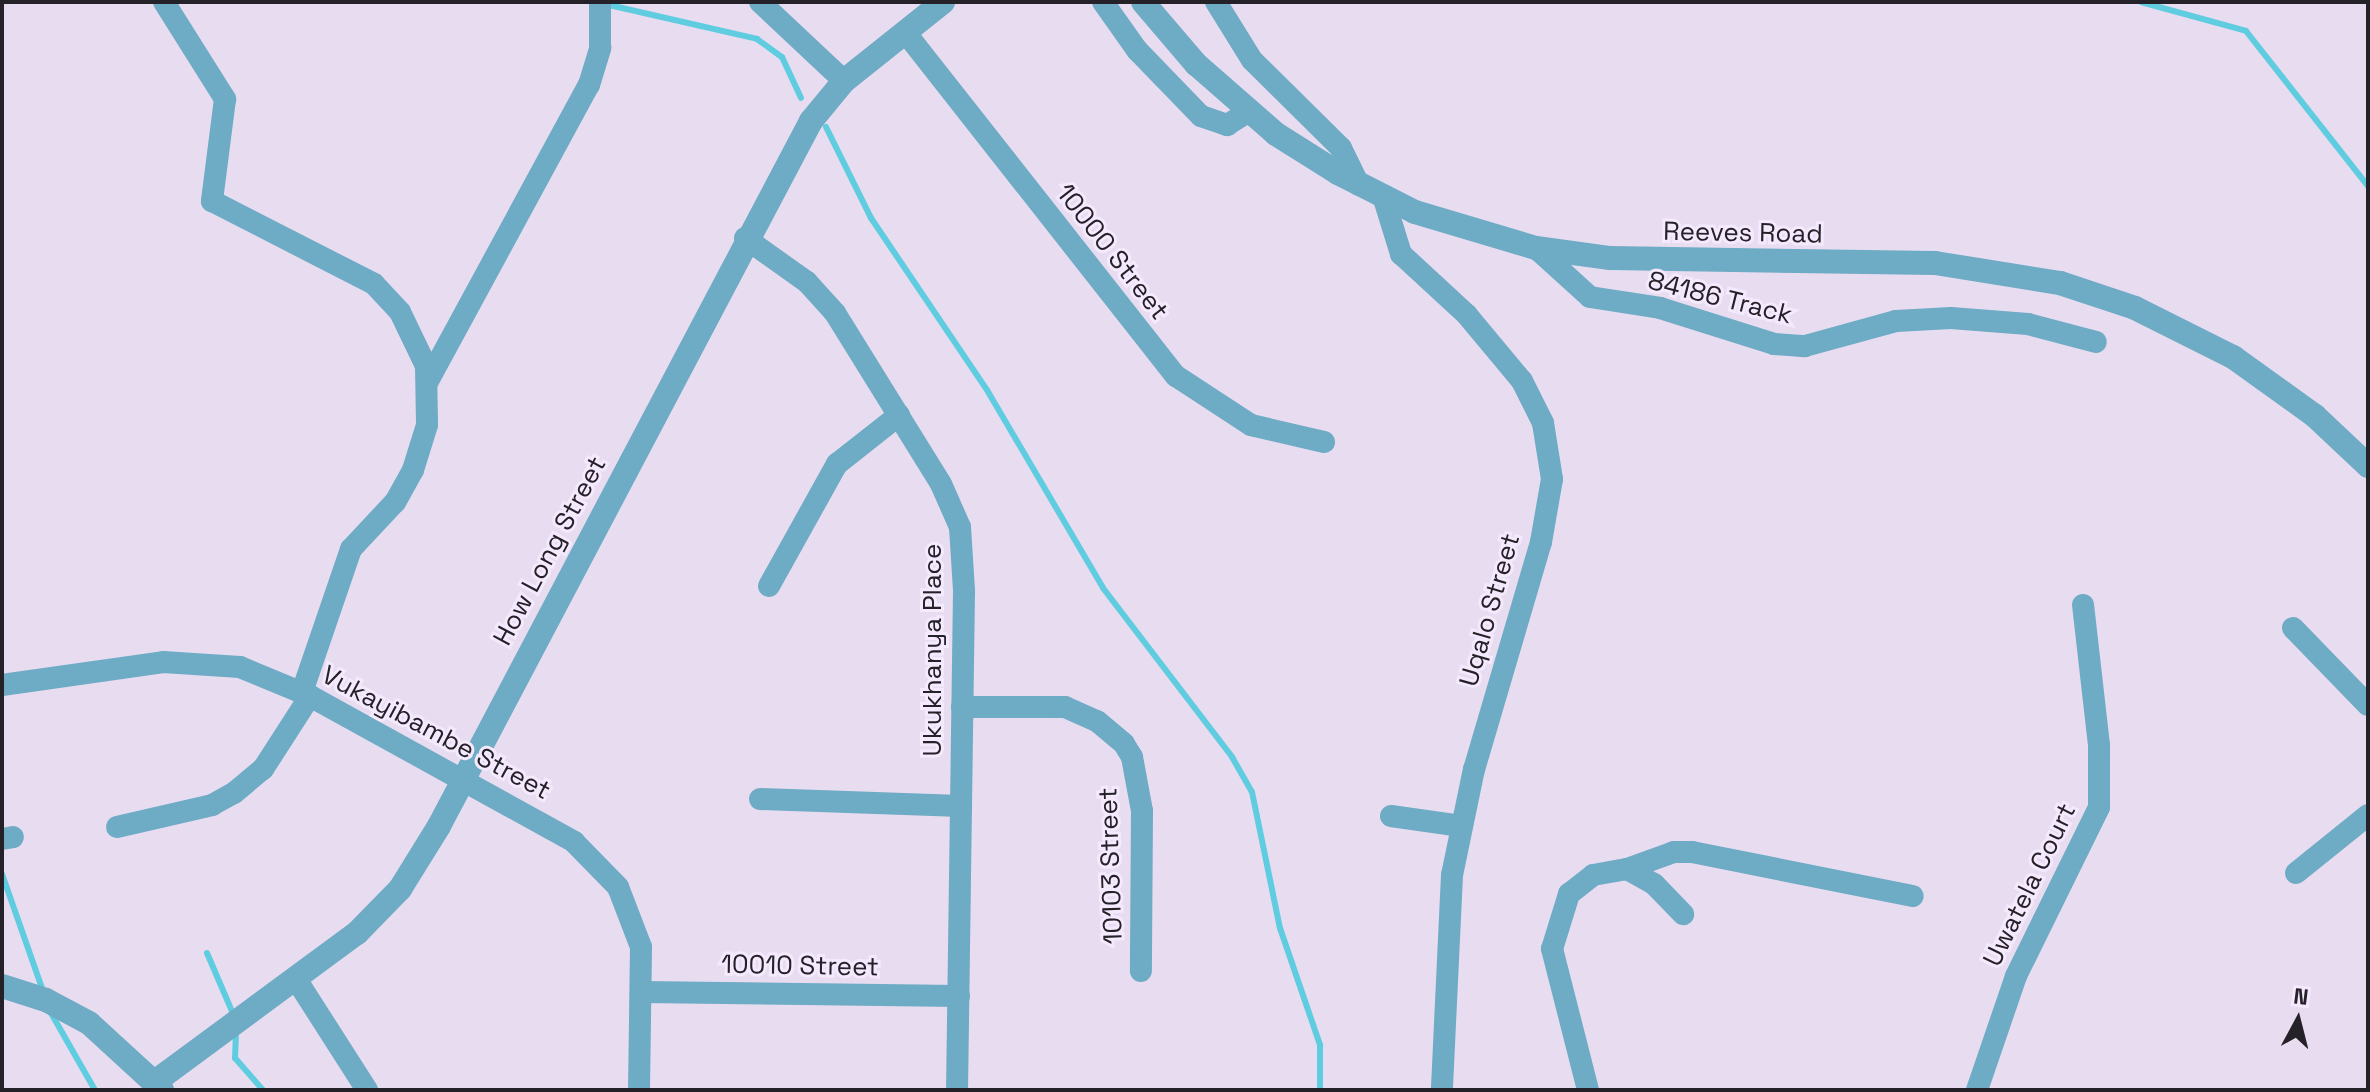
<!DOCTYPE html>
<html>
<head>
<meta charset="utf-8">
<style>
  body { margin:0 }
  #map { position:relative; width:2370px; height:1092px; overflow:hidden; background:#e8dcf1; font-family:"Space Grotesk",sans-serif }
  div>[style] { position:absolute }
  .stream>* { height:6px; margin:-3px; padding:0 3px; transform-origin:3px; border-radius:3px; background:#5fccdf }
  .minor>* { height:22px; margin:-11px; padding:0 11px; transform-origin:11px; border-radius:11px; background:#6eabc4 }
  .tertiary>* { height:24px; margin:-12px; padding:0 12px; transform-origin:12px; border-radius:12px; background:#6eabc4 }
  span { translate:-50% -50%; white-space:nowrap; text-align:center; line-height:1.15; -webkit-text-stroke:6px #f5e9fe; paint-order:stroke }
  .street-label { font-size:26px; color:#252128 }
  .frame { position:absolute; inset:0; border:4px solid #252128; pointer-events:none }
  .north { position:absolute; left:2258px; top:980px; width:80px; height:80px; -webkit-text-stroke:6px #f5e9fe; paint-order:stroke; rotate:7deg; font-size:22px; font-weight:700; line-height:32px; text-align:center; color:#252128 }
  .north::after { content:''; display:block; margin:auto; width:28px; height:36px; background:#252128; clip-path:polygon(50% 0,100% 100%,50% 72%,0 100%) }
</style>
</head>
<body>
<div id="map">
  <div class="stream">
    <i style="left:2141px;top:2px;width:109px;rotate:15.4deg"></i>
    <i style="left:2246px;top:31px;width:197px;rotate:51.8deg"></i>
    <i style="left:609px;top:5px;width:152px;rotate:12.9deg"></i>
    <i style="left:757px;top:39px;width:31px;rotate:36deg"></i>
    <i style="left:782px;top:57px;width:45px;rotate:65.1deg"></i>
    <i style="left:826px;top:127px;width:102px;rotate:63.7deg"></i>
    <i style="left:871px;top:218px;width:207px;rotate:56deg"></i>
    <i style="left:987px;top:390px;width:229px;rotate:59.6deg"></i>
    <i style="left:1103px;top:588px;width:213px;rotate:52.6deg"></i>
    <i style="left:1232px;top:757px;width:40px;rotate:60.3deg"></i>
    <i style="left:1252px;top:792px;width:139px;rotate:78.4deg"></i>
    <i style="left:1280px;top:928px;width:124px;rotate:71.1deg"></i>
    <i style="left:1320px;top:1045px;width:45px;rotate:90deg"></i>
    <i style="left:2px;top:874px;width:124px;rotate:70.7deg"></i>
    <i style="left:207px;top:953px;width:69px;rotate:66.8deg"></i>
    <i style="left:51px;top:1013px;width:89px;rotate:60.3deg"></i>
    <i style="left:236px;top:1031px;width:27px;rotate:92deg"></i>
    <i style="left:235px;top:1058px;width:43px;rotate:48.8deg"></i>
  </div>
  <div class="minor">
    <i style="left:164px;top:2px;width:115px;rotate:57.8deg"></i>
    <i style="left:225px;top:99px;width:103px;rotate:97.3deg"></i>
    <i style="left:212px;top:201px;width:182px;rotate:27.1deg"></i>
    <i style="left:374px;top:284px;width:38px;rotate:47deg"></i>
    <i style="left:400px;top:312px;width:60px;rotate:64.3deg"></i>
    <i style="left:426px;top:366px;width:59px;rotate:89deg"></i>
    <i style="left:427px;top:425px;width:47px;rotate:107.3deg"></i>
    <i style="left:413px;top:470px;width:37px;rotate:119deg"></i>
    <i style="left:395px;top:502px;width:64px;rotate:133.1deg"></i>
    <i style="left:351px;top:549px;width:151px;rotate:108.9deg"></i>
    <i style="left:760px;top:2px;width:115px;rotate:43.2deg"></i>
    <i style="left:1103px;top:2px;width:59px;rotate:54.7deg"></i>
    <i style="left:1137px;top:50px;width:92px;rotate:45.9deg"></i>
    <i style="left:1201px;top:116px;width:28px;rotate:19deg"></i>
    <i style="left:1227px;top:125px;width:25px;rotate:-32deg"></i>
    <i style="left:1216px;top:2px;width:68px;rotate:58.2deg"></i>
    <i style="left:1252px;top:60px;width:125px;rotate:44.7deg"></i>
    <i style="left:1341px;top:148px;width:41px;rotate:64.1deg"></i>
    <i style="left:905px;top:32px;width:438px;rotate:51.8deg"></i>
    <i style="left:1176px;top:376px;width:90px;rotate:33.2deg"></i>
    <i style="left:1251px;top:425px;width:75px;rotate:13.1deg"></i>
    <i style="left:1384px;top:199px;width:58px;rotate:72.8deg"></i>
    <i style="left:1401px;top:254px;width:90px;rotate:42.7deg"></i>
    <i style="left:1467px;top:315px;width:86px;rotate:50.2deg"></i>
    <i style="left:1522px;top:381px;width:47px;rotate:63.4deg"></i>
    <i style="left:1543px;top:423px;width:57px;rotate:80.9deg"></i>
    <i style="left:1552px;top:479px;width:64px;rotate:99.9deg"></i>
    <i style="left:1541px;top:542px;width:237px;rotate:106.4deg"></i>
    <i style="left:1474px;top:769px;width:108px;rotate:101.7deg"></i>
    <i style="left:1452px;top:875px;width:215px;rotate:92.7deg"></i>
    <i style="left:745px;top:238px;width:76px;rotate:35.4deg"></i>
    <i style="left:807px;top:282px;width:42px;rotate:47.9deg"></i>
    <i style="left:835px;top:313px;width:201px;rotate:58.2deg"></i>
    <i style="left:941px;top:484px;width:47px;rotate:66.2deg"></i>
    <i style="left:960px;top:527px;width:64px;rotate:86.4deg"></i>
    <i style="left:964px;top:591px;width:499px;rotate:90.8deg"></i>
    <i style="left:1536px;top:248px;width:73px;rotate:42.2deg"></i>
    <i style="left:1590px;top:297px;width:71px;rotate:8.9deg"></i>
    <i style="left:1660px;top:308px;width:120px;rotate:17.5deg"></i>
    <i style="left:1774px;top:344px;width:31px;rotate:4deg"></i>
    <i style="left:1805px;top:346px;width:94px;rotate:-15.4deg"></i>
    <i style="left:1896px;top:321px;width:55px;rotate:-3.1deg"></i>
    <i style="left:1951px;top:318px;width:77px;rotate:4.5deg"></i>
    <i style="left:2028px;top:324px;width:70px;rotate:14.8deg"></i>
    <i style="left:428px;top:381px;width:337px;rotate:-61.5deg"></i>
    <i style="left:589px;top:85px;width:39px;rotate:-73deg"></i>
    <i style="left:600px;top:48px;width:46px;rotate:-90deg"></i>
    <i style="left:769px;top:586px;width:140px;rotate:-60.9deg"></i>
    <i style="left:837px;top:464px;width:79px;rotate:-38.3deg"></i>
    <i style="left:2293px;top:628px;width:107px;rotate:45.8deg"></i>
    <i style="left:2px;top:685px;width:163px;rotate:-8.1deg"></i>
    <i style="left:163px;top:662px;width:77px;rotate:3.7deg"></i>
    <i style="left:240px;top:667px;width:76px;rotate:22.5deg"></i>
    <i style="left:310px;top:696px;width:302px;rotate:28.9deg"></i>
    <i style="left:574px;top:842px;width:63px;rotate:45.6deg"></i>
    <i style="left:618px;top:887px;width:64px;rotate:69deg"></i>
    <i style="left:641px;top:947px;width:143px;rotate:90.8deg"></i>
    <i style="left:962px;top:707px;width:103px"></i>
    <i style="left:1065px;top:707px;width:35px;rotate:24deg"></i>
    <i style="left:1097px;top:721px;width:35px;rotate:40deg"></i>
    <i style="left:1124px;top:744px;width:15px;rotate:58deg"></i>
    <i style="left:1132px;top:757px;width:55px;rotate:79.5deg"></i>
    <i style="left:1142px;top:811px;width:160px;rotate:90.4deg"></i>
    <i style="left:760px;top:799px;width:201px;rotate:2deg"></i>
    <i style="left:1391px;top:816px;width:71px;rotate:8.1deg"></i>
    <i style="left:117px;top:827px;width:98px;rotate:-13deg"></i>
    <i style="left:212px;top:805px;width:25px;rotate:-29deg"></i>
    <i style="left:234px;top:793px;width:38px;rotate:-40deg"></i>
    <i style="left:263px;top:769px;width:87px;rotate:-57.2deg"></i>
    <i style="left:2px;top:839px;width:11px;rotate:-10deg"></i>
    <i style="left:1627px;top:869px;width:50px;rotate:-19.9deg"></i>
    <i style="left:1674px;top:852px;width:18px"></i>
    <i style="left:1692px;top:852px;width:225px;rotate:11.3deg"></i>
    <i style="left:2296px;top:873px;width:92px;rotate:-38.9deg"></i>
    <i style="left:296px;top:979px;width:132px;rotate:57.4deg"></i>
    <i style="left:641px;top:992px;width:318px;rotate:0.7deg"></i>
    <i style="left:1588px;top:1090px;width:146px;rotate:-104.3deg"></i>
    <i style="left:1552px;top:949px;width:58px;rotate:-72.8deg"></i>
    <i style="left:1569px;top:894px;width:31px;rotate:-38deg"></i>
    <i style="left:1593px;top:875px;width:35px;rotate:-10deg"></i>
    <i style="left:1627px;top:869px;width:31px;rotate:29deg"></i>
    <i style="left:1654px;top:884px;width:42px;rotate:46deg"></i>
    <i style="left:1977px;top:1090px;width:120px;rotate:-71.1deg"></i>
    <i style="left:2016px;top:976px;width:188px;rotate:-63.8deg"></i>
    <i style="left:2099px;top:807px;width:62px;rotate:-90deg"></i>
    <i style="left:2099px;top:745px;width:141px;rotate:-96.5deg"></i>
  </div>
  <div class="tertiary">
    <i style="left:1143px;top:2px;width:82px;rotate:49.5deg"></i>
    <i style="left:1196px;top:64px;width:106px;rotate:41.2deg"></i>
    <i style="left:1276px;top:134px;width:73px;rotate:32.2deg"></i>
    <i style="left:1338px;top:173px;width:86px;rotate:26.9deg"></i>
    <i style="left:1415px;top:212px;width:126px;rotate:16.6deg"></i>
    <i style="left:1536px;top:248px;width:75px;rotate:7.7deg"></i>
    <i style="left:1610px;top:258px;width:325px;rotate:0.9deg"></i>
    <i style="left:1935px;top:263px;width:127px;rotate:9.1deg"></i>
    <i style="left:2060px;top:283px;width:79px;rotate:18.4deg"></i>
    <i style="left:2135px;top:308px;width:110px;rotate:26.6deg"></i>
    <i style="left:2233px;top:357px;width:101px;rotate:35.7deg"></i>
    <i style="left:2315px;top:416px;width:73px;rotate:43.3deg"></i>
    <i style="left:2px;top:986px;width:46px;rotate:17.7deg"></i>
    <i style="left:46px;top:1000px;width:49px;rotate:28.1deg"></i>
    <i style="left:89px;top:1023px;width:99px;rotate:42.5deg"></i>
    <i style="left:156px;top:1081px;width:250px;rotate:-36.4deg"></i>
    <i style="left:357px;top:933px;width:62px;rotate:-45.7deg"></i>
    <i style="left:400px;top:889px;width:74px;rotate:-58.2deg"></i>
    <i style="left:439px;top:826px;width:797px;rotate:-62.18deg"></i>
    <i style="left:811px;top:121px;width:52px;rotate:-50.5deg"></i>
    <i style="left:844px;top:81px;width:127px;rotate:-38.6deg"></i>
  </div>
  <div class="street-label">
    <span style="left:1743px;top:233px;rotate:1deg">Reeves Road</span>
    <span style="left:1112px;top:252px;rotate:52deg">10000 Street</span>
    <span style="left:1720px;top:298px;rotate:14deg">84186 Track</span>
    <span style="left:550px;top:551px;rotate:-62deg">How Long Street</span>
    <span style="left:1490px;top:610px;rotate:-74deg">Uqalo Street</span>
    <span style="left:933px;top:650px;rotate:-90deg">Ukukhanya Place</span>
    <span style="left:436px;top:733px;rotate:28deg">Vukayibambe Street</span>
    <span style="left:1111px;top:866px;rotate:-92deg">10103 Street</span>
    <span style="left:2030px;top:885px;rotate:-64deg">Uwatela Court</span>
    <span style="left:800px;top:966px;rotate:1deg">10010 Street</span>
  </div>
  <div class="frame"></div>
  <div class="north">N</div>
</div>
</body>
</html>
